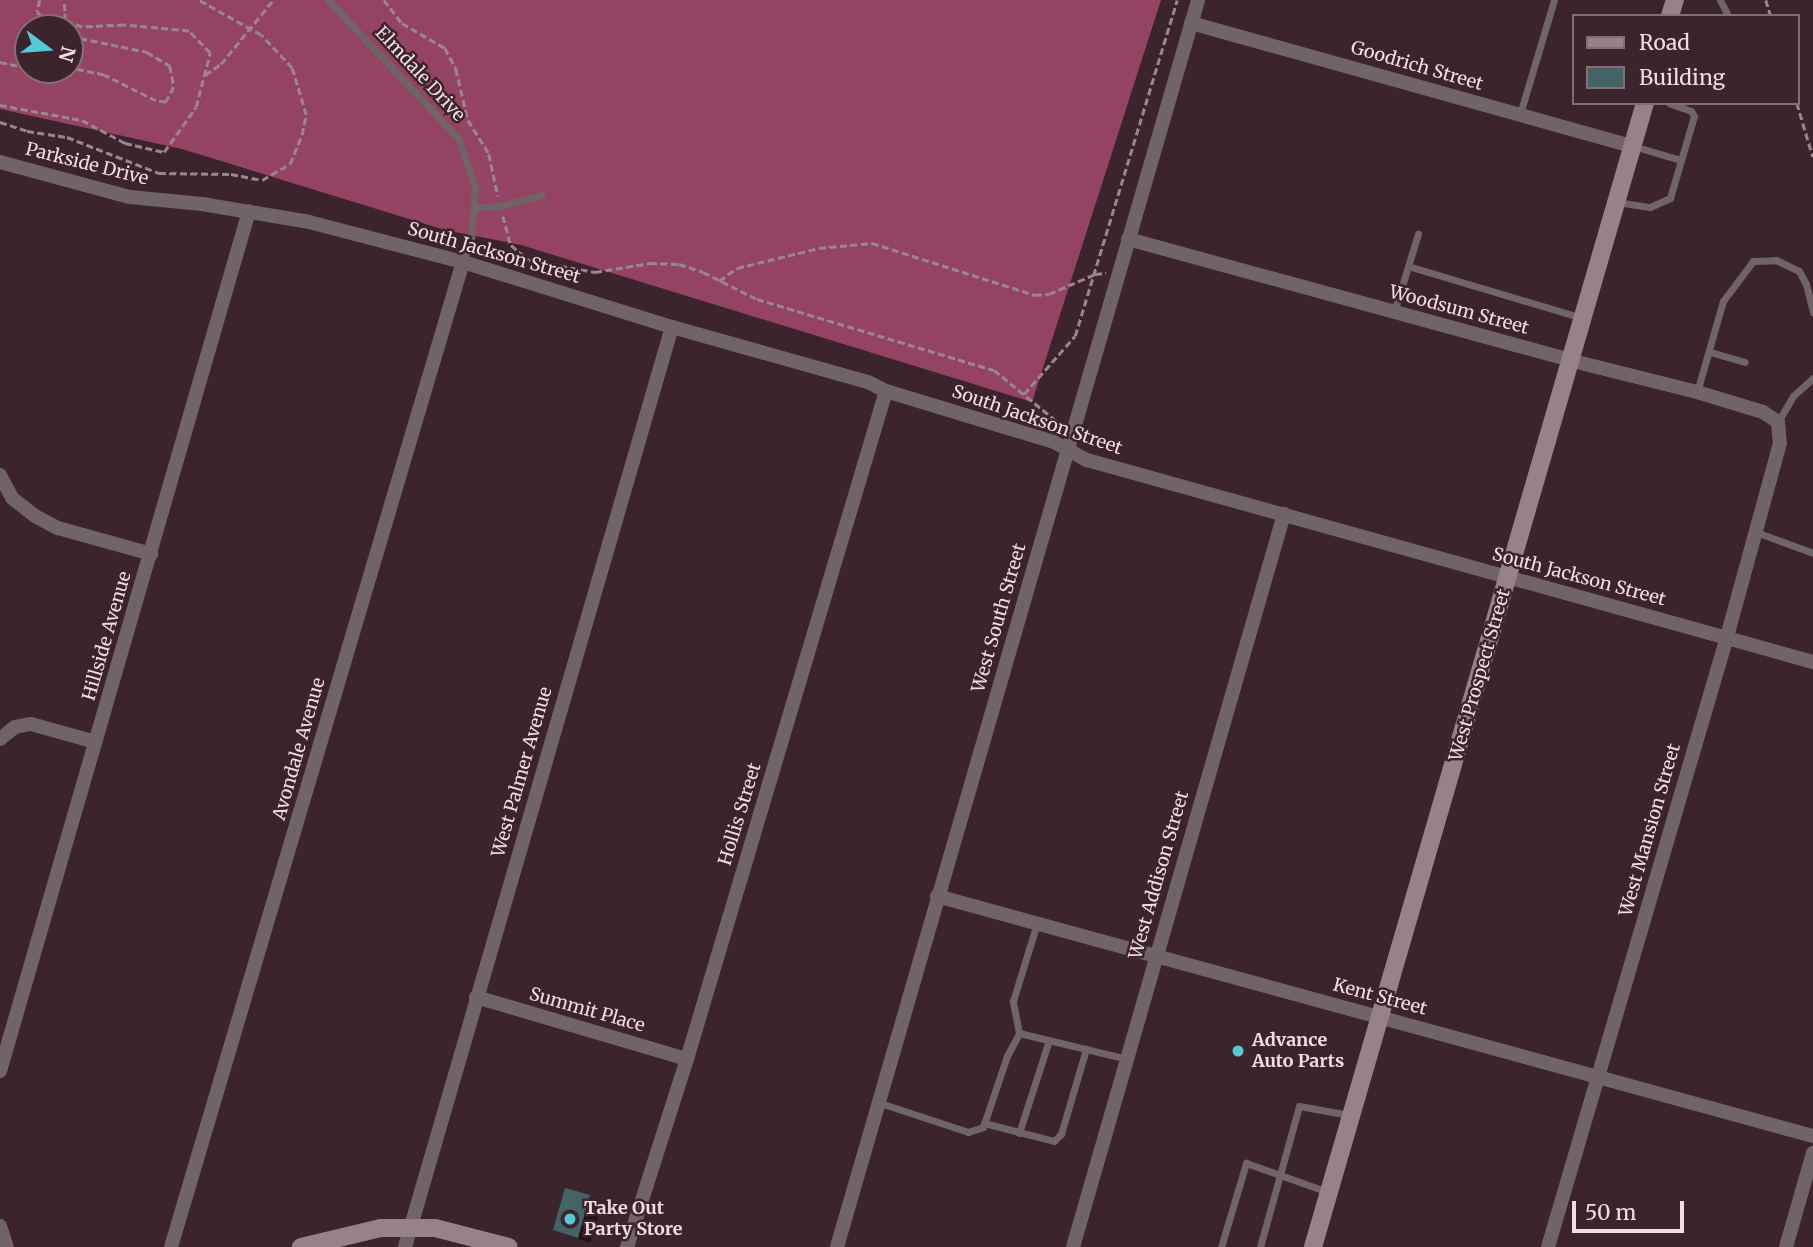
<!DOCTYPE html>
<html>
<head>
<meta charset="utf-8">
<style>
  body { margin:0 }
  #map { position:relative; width:1813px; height:1247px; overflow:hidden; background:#3c242d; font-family:Merriweather,serif }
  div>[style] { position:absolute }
  .forest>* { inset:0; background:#954364 }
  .shadow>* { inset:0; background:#0007 }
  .building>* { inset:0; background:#436466 }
  .path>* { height:2.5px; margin-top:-1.25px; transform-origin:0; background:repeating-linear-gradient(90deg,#9a868d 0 7px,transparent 0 10.5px) }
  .lane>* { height:7px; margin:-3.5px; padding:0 3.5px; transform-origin:3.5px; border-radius:3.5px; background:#706467 }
  .street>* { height:14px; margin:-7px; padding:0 7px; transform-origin:7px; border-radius:7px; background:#706467 }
  .secondary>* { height:18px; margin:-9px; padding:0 9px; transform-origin:9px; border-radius:9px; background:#968288 }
  .dots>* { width:19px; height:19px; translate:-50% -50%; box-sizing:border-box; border:4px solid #3c242d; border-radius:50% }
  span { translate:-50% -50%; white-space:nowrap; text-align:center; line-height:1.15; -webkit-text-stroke:5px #3c242d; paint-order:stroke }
  .street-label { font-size:18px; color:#efdee3 }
  .poi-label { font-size:18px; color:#efdee3; font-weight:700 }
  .left { translate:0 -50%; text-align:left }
  .legend { position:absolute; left:1572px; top:14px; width:228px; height:91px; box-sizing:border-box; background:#3c242d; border:2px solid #846e76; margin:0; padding:9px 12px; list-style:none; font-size:21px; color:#efdee3 }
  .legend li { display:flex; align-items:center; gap:14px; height:35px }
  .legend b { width:35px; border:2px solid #846e76 }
  .north { position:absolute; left:14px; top:14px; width:70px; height:70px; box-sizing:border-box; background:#3c242d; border:2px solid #846e76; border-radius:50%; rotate:106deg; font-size:19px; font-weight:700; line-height:28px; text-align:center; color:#efdee3 }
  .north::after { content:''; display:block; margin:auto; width:24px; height:32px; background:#51ccd4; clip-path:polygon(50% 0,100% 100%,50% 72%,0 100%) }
  .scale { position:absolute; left:1572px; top:1201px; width:112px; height:32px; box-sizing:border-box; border:4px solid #efdee3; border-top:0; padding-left:9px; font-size:21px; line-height:24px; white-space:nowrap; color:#efdee3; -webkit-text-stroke:5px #3c242d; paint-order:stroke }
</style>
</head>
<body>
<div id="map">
  <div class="forest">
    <i style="clip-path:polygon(evenodd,0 0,1161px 0,1032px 402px,521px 245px,445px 230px,182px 149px,0 109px,0 0,28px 28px,70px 28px,70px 70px,28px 70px,28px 28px)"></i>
  </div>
  <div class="shadow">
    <i style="clip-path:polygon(589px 1197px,602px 1204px,590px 1243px,555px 1230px)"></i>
  </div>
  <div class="building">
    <i style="clip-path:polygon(565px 1188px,590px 1195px,578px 1238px,553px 1230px)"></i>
  </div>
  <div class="path">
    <i style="left:40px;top:0;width:12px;rotate:104deg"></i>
    <i style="left:37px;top:12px;width:27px;rotate:36deg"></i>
    <i style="left:384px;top:0;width:29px;rotate:52deg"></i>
    <i style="left:402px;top:23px;width:50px;rotate:30.2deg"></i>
    <i style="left:445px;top:48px;width:24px;rotate:62deg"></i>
    <i style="left:456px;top:69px;width:52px;rotate:76.8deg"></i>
    <i style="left:468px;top:120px;width:40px;rotate:58deg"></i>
    <i style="left:489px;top:154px;width:43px;rotate:77.9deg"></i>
    <i style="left:1766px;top:0;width:17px;rotate:73deg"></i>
    <i style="left:70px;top:36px;width:79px;rotate:11.7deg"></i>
    <i style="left:147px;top:52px;width:27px;rotate:31deg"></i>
    <i style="left:170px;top:66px;width:21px;rotate:79deg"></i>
    <i style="left:174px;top:87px;width:17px;rotate:118deg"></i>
    <i style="left:166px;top:102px;width:10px;rotate:-174deg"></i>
    <i style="left:156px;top:101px;width:58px;rotate:-153.4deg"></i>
    <i style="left:104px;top:75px;width:35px;rotate:-168deg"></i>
    <i style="left:0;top:62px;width:29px;rotate:12deg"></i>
    <i style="left:205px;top:75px;width:19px;rotate:-35deg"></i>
    <i style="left:221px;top:64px;width:82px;rotate:-50.9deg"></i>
    <i style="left:1797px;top:103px;width:56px;rotate:73.5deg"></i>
    <i style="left:0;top:105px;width:83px;rotate:10.4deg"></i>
    <i style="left:82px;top:120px;width:49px;rotate:28.1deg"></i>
    <i style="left:125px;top:143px;width:40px;rotate:13deg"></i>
    <i style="left:164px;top:152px;width:55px;rotate:-54.6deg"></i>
    <i style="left:196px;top:107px;width:56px;rotate:-75.5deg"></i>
    <i style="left:210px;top:53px;width:30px;rotate:-134deg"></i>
    <i style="left:189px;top:31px;width:65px;rotate:-174.7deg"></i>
    <i style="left:124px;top:25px;width:42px;rotate:177.3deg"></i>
    <i style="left:82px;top:27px;width:18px;rotate:-161deg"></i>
    <i style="left:65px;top:21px;width:21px;rotate:-93deg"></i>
    <i style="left:0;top:122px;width:28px;rotate:18deg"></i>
    <i style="left:27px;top:131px;width:40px;rotate:8.5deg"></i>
    <i style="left:67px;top:137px;width:99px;rotate:21.4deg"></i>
    <i style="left:159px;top:173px;width:72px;rotate:0.8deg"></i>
    <i style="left:231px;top:174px;width:32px;rotate:11deg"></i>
    <i style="left:262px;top:180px;width:32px;rotate:-30deg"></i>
    <i style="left:290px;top:164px;width:31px;rotate:-68deg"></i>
    <i style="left:302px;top:135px;width:20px;rotate:-79deg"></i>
    <i style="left:306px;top:115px;width:49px;rotate:-106.6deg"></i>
    <i style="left:292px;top:68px;width:45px;rotate:-133.2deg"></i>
    <i style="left:261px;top:35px;width:72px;rotate:-150.9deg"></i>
    <i style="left:503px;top:216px;width:30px;rotate:75deg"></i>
    <i style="left:511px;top:245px;width:23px;rotate:40deg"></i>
    <i style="left:529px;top:260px;width:67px;rotate:10.3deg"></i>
    <i style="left:595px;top:272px;width:56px;rotate:-9.3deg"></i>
    <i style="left:650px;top:263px;width:29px;rotate:2deg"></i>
    <i style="left:679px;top:264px;width:25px;rotate:18deg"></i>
    <i style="left:703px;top:272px;width:60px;rotate:26.6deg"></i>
    <i style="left:757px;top:299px;width:247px;rotate:16.7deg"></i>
    <i style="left:994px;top:370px;width:84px;rotate:39.2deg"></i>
    <i style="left:719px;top:281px;width:22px;rotate:-36deg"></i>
    <i style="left:737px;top:268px;width:84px;rotate:-13.7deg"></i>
    <i style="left:819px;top:248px;width:53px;rotate:-5.4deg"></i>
    <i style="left:872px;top:243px;width:171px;rotate:17.7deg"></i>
    <i style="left:1035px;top:295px;width:14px;rotate:-4deg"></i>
    <i style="left:1049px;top:294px;width:50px;rotate:-23.5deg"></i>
    <i style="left:1095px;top:274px;width:11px;rotate:-5deg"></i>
    <i style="left:1024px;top:394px;width:77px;rotate:-48.7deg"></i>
    <i style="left:1075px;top:336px;width:351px;rotate:-73.1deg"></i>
  </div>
  <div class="lane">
    <i style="left:328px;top:0;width:190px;rotate:46.7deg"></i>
    <i style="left:458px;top:138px;width:52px;rotate:70.9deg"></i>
    <i style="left:475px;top:187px;width:52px;rotate:94.4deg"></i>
    <i style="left:471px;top:239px;width:24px;rotate:109deg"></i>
    <i style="left:1720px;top:0;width:18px;rotate:63deg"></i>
    <i style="left:1520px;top:114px;width:119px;rotate:-73.4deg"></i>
    <i style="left:1633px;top:146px;width:50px;rotate:16.3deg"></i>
    <i style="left:1617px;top:202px;width:33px;rotate:9deg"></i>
    <i style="left:1650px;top:207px;width:22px;rotate:-24deg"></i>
    <i style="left:1670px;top:198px;width:85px;rotate:-73.7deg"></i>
    <i style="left:1694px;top:116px;width:6px;rotate:-121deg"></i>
    <i style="left:1691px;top:111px;width:23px;rotate:-160deg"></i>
    <i style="left:475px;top:208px;width:25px;rotate:-5deg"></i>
    <i style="left:500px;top:206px;width:43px;rotate:-14.7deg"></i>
    <i style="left:1408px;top:266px;width:182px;rotate:16.6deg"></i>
    <i style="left:1394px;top:312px;width:82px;rotate:-72.9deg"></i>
    <i style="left:1710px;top:352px;width:36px;rotate:16deg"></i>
    <i style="left:1697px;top:392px;width:95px;rotate:-74.1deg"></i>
    <i style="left:1723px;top:301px;width:50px;rotate:-53.1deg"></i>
    <i style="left:1753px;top:261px;width:23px;rotate:-2deg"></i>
    <i style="left:1776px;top:260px;width:25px;rotate:26deg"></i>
    <i style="left:1799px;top:271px;width:15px;rotate:62deg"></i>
    <i style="left:1806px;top:284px;width:29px;rotate:76deg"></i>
    <i style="left:1778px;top:422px;width:30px;rotate:-60deg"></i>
    <i style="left:1793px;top:396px;width:27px;rotate:-42deg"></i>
    <i style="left:1756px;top:532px;width:61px;rotate:20.2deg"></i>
    <i style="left:1019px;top:1033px;width:111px;rotate:13.5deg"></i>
    <i style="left:880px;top:1103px;width:93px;rotate:18.2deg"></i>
    <i style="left:968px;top:1132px;width:16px;rotate:-18deg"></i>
    <i style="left:983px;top:1127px;width:75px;rotate:-71.3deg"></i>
    <i style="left:1007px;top:1056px;width:26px;rotate:-62deg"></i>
    <i style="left:1019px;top:1033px;width:33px;rotate:-101deg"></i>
    <i style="left:1013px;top:1001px;width:82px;rotate:-72.9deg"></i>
    <i style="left:984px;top:1123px;width:72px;rotate:14.4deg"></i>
    <i style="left:1054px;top:1141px;width:10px;rotate:-45deg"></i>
    <i style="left:1061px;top:1134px;width:89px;rotate:-73.6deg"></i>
    <i style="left:1019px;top:1133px;width:98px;rotate:-72.1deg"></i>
    <i style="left:1221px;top:1247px;width:88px;rotate:-73.4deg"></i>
    <i style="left:1246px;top:1163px;width:87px;rotate:19.5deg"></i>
    <i style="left:1260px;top:1247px;width:146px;rotate:-74.5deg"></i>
    <i style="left:1299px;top:1106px;width:51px;rotate:10.2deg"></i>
  </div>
  <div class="street">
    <i style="left:1191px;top:23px;width:459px;rotate:15.6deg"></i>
    <i style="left:0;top:162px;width:135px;rotate:15.1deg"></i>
    <i style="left:130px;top:197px;width:72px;rotate:5.6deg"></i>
    <i style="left:202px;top:204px;width:109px;rotate:9.5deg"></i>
    <i style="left:309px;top:222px;width:159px;rotate:14.6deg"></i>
    <i style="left:463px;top:262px;width:219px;rotate:17.3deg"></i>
    <i style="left:672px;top:327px;width:204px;rotate:15.7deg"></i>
    <i style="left:868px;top:382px;width:20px;rotate:27deg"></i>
    <i style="left:886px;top:391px;width:176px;rotate:16.9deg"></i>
    <i style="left:1054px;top:442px;width:38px;rotate:29deg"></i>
    <i style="left:1087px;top:460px;width:754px;rotate:15.55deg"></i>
    <i style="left:1128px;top:239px;width:457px;rotate:15.3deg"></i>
    <i style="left:1569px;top:360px;width:132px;rotate:14deg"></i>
    <i style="left:1697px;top:392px;width:69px;rotate:16.9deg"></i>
    <i style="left:1763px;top:412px;width:18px;rotate:34deg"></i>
    <i style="left:1778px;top:422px;width:21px;rotate:85deg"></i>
    <i style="left:1780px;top:443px;width:201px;rotate:105.3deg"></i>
    <i style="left:1727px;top:637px;width:636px;rotate:106.35deg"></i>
    <i style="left:0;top:475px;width:26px;rotate:62deg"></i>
    <i style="left:12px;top:498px;width:29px;rotate:38deg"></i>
    <i style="left:35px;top:516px;width:26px;rotate:28deg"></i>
    <i style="left:58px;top:528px;width:97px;rotate:15.6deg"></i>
    <i style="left:0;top:739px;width:19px;rotate:-39deg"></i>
    <i style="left:15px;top:727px;width:16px;rotate:-11deg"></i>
    <i style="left:31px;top:724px;width:67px;rotate:15.5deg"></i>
    <i style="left:937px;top:896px;width:908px;rotate:15.32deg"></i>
    <i style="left:476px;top:997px;width:220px;rotate:16.4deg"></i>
    <i style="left:0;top:1071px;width:895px;rotate:-73.85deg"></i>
    <i style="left:0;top:1226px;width:22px;rotate:72deg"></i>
    <i style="left:171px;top:1247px;width:1027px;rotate:-73.49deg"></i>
    <i style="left:405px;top:1247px;width:958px;rotate:-73.82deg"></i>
    <i style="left:627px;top:1247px;width:197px;rotate:-72.3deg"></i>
    <i style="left:687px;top:1059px;width:697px;rotate:-73.41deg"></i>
    <i style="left:837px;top:1247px;width:1298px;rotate:-73.85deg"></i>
    <i style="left:1073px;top:1247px;width:763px;rotate:-73.94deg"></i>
    <i style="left:1786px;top:1247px;width:98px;rotate:-74deg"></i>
  </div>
  <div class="secondary">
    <i style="left:1670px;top:16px;width:17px;rotate:-73deg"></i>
    <i style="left:301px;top:1247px;width:82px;rotate:-13.4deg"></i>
    <i style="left:381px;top:1228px;width:54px"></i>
    <i style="left:435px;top:1228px;width:76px;rotate:14.4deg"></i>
    <i style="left:1313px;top:1247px;width:1191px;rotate:-73.82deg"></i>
  </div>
  <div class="dots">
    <i style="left:1238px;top:1051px;background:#51ccd4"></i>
    <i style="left:570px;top:1219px;background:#51ccd4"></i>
  </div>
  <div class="street-label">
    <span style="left:1417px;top:66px;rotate:16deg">Goodrich Street</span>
    <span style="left:420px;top:74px;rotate:47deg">Elmdale Drive</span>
    <span style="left:87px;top:164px;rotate:14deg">Parkside Drive</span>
    <span style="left:494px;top:253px;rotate:16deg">South Jackson Street</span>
    <span style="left:1459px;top:310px;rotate:15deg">Woodsum Street</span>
    <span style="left:1037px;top:420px;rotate:19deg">South Jackson Street</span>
    <span style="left:1579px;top:577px;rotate:15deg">South Jackson Street</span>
    <span style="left:999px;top:618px;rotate:-74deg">West South Street</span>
    <span style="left:107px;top:636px;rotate:-74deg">Hillside Avenue</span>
    <span style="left:1480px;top:675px;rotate:-74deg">West Prospect Street</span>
    <span style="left:299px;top:749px;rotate:-74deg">Avondale Avenue</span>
    <span style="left:522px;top:772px;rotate:-74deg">West Palmer Avenue</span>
    <span style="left:740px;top:814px;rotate:-73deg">Hollis Street</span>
    <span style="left:1650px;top:830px;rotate:-74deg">West Mansion Street</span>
    <span style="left:1159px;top:875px;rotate:-74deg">West Addison Street</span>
    <span style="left:1380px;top:997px;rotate:15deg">Kent Street</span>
    <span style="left:587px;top:1010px;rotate:16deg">Summit Place</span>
  </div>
  <div class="poi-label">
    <span class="left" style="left:1252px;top:1051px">Advance<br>Auto Parts</span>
    <span class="left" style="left:584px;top:1219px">Take Out<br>Party Store</span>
  </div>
  <ul class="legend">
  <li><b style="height:9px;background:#968288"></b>Road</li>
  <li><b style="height:19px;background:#436466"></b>Building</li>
  </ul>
  <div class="north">N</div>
  <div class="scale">50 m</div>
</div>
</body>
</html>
